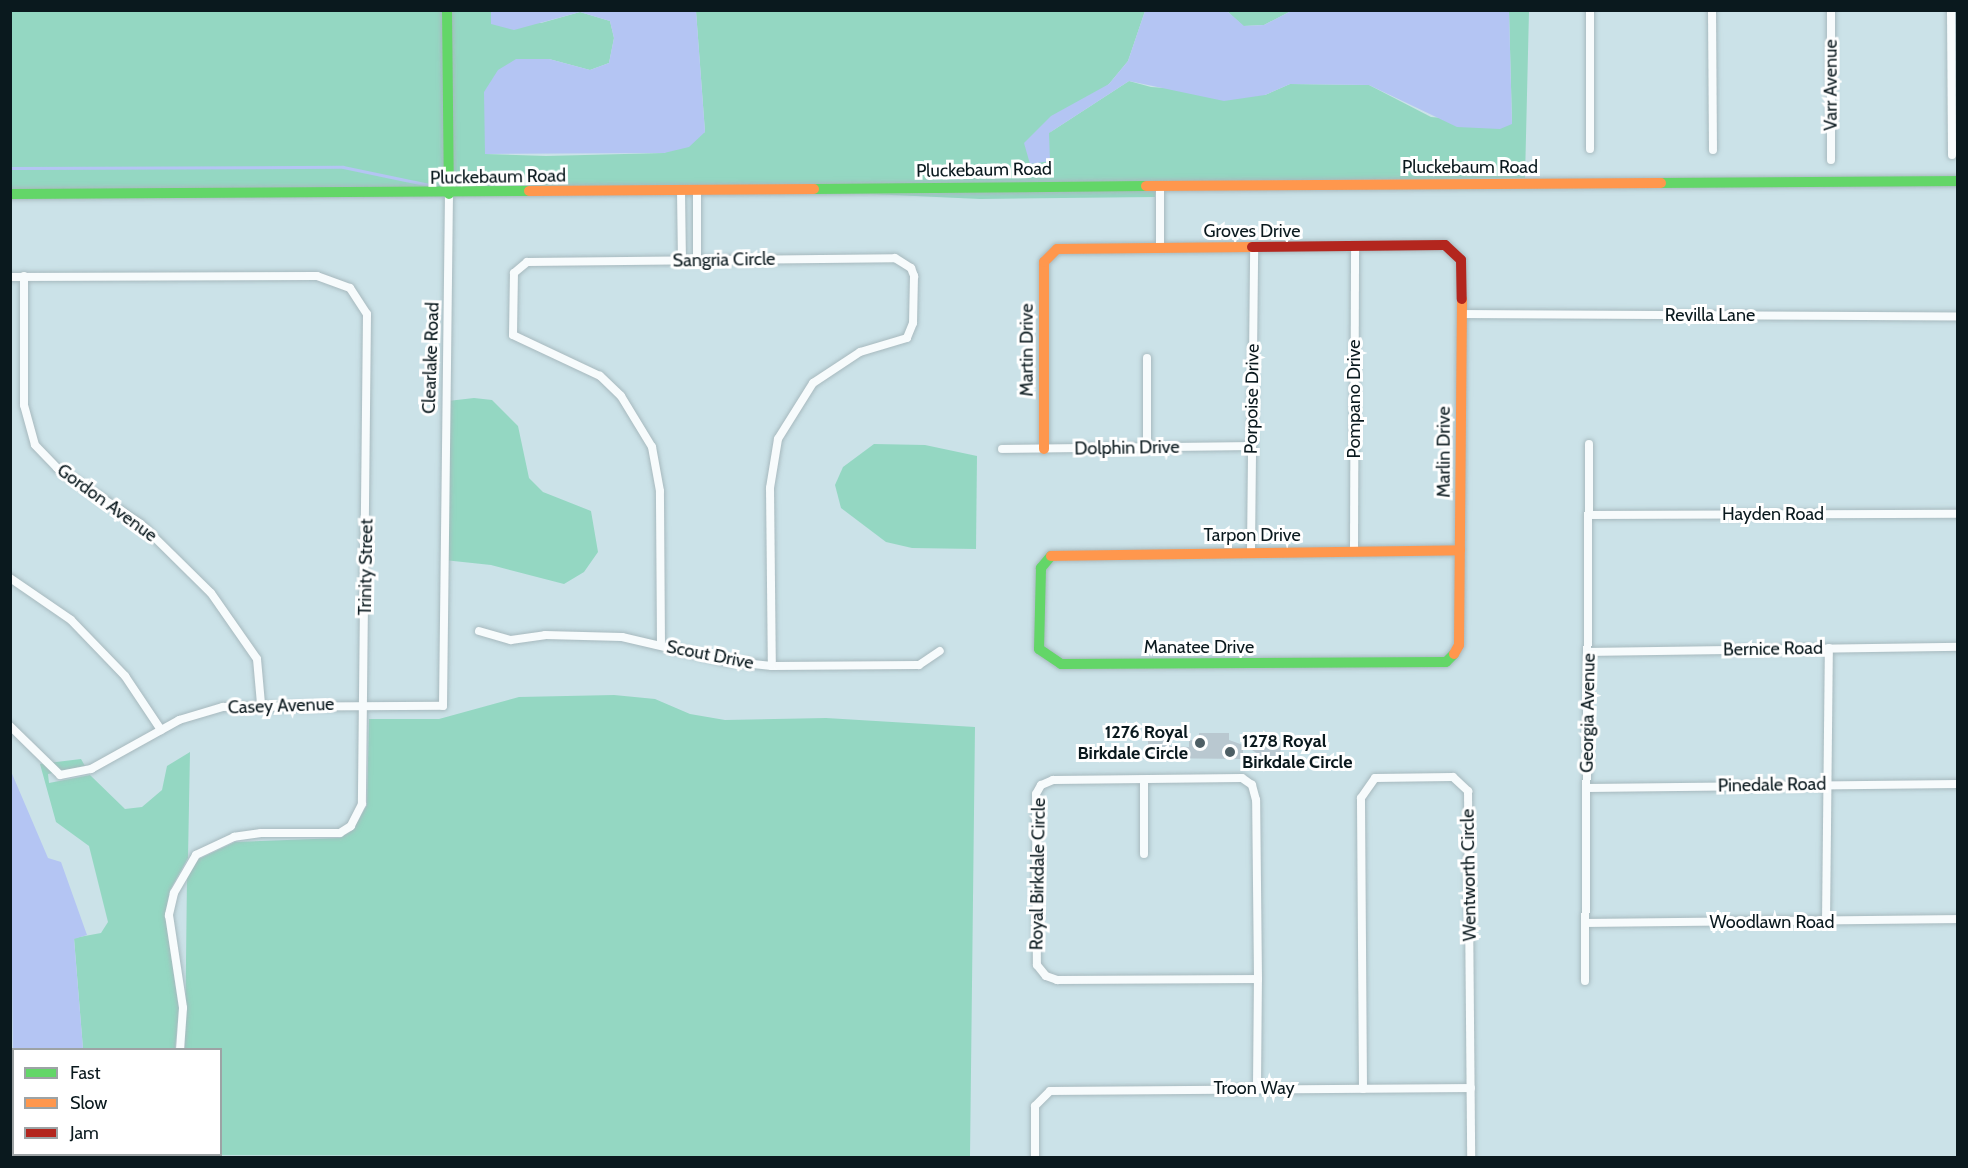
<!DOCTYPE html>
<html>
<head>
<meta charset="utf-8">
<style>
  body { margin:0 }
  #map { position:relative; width:1968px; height:1168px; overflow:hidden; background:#cbe2e8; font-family:Cabin,sans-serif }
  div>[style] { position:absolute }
  .green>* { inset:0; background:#94d7c2 }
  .water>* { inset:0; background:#b4c5f3 }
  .stream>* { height:3px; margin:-1.5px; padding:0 1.5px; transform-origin:1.5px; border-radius:1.5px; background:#b4c5f3 }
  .building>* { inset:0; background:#b9c8d0 }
  .roads { filter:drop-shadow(0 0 2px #a7b9be) drop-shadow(0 0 2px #a7b9be) }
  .street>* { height:8px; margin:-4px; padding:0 4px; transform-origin:4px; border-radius:4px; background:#f7fbfc }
  .fast>* { height:10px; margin:-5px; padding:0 5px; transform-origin:5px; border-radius:5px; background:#63d668 }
  .slow>* { height:10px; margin:-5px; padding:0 5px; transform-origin:5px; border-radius:5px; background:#ff974d }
  .jam>* { height:10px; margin:-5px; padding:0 5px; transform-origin:5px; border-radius:5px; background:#b3261e }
  .dots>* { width:16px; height:16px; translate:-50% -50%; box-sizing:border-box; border:3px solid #fff; border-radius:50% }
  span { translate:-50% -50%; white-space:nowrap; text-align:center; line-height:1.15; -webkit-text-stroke:6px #fff; paint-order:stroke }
  .street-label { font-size:18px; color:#0a191e }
  .poi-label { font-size:18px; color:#0a191e; font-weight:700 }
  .right { translate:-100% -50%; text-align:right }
  .left { translate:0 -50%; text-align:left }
  .frame { position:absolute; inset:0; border:12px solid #0a191e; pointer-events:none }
  .legend { position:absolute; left:12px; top:1048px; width:210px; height:108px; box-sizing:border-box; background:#fff; border:2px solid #9da3a5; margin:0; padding:8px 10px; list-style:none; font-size:18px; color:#0a191e }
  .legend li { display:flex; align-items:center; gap:12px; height:30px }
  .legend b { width:30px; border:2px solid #9da3a5 }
</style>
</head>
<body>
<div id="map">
  <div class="green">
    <i style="clip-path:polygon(451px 10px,491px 11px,491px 24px,541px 23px,580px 12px,610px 21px,614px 38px,609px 63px,590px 70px,549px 59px,485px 154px,546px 156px,664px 153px,705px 132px,696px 11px,1145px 11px,1128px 61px,1109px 84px,1049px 133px,1129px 81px,1151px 87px,1265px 95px,1290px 84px,1369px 85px,1431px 117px,1512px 124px,1509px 11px,1529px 11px,1525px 178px,454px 189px)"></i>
    <i style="clip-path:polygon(10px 11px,442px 11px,445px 189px,11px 189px)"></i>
    <i style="clip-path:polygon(1227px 11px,1291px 11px,1264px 25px,1243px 26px)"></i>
    <i style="clip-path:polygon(1155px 190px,1155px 197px,980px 199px,871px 194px)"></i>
    <i style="clip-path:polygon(474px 398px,492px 400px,518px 426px,529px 478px,543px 492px,591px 511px,598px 552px,584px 572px,564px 584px,491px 565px,444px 560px,448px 401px)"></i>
    <i style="clip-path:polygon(874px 444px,925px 445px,977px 456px,976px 549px,912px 548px,886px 542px,841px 508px,835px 485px,843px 467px)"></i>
    <i style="clip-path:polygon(614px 695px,655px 699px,690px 714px,725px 720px,826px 718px,975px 727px,970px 1157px,183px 1155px,220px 1154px,220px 1050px,185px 1048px,187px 876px,199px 859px,235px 842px,340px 838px,353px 830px,367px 805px,369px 719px,439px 719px,519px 697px)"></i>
    <i style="clip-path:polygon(190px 752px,188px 858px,170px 890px,165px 915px,179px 1009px,175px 1049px,83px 1049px,74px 938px,101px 933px,108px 922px,89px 846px,56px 822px,40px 764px,81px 759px,85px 766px,48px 774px,49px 783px,90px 775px,125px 809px,142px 807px,162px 790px,167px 766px)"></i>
    <i style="clip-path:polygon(11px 1066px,14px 1154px,111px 1155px,11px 1157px)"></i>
  </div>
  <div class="water">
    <i style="clip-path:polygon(491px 11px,696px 11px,705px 132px,689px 147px,664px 153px,485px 154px,484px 92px,498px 70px,516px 59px,549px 59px,590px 70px,609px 63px,614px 38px,610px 21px,580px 12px,514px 30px,491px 24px)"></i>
    <i style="clip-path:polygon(1145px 11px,1227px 11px,1244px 26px,1264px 25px,1291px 11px,1509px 11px,1512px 124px,1500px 129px,1457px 127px,1369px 85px,1290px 84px,1265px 95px,1224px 101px,1129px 81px,1049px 133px,1050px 161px,1030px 164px,1024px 143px,1051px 116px,1109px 84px,1128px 61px)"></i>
    <i style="clip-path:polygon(10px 769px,48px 858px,61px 862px,87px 935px,74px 939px,83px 1049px,14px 1050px,13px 1066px)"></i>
  </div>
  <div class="stream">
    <i style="left:10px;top:168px;width:333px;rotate:-0.2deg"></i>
    <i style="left:343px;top:167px;width:88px;rotate:11.8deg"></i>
  </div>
  <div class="building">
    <i style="clip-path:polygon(1148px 733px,1161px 733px,1161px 740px,1170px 740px,1170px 746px,1189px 747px,1189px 740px,1199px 740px,1199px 733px,1229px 733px,1229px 740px,1243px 745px,1243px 759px,1148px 758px)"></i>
    <i style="clip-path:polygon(1266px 733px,1284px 745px,1273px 764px,1252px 750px)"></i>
  </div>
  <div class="roads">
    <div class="street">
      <i style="left:1590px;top:10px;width:139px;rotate:90deg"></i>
      <i style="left:1712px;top:10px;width:140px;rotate:89.6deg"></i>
      <i style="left:1831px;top:10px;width:150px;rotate:90deg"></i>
      <i style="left:1951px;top:10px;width:145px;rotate:89.6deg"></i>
      <i style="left:1160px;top:185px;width:63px;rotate:90deg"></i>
      <i style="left:681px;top:191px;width:69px;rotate:89.2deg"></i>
      <i style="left:697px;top:191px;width:69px;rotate:90deg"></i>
      <i style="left:24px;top:276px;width:129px;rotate:90deg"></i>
      <i style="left:24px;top:405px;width:41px;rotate:74.6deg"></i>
      <i style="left:35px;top:445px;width:32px;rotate:46deg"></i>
      <i style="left:57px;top:468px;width:101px;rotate:33.7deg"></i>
      <i style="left:141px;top:524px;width:98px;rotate:44.6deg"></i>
      <i style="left:211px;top:593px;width:80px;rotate:55.1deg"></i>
      <i style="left:257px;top:659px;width:45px;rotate:84.9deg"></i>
      <i style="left:10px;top:277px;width:307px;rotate:-0.2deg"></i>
      <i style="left:317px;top:276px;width:35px;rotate:20deg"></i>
      <i style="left:350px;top:288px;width:31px;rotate:57deg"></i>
      <i style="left:367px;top:314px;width:490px;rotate:90.6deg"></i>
      <i style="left:362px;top:804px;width:25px;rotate:117deg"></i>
      <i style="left:351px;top:826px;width:13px;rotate:148deg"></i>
      <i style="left:340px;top:833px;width:79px;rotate:180deg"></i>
      <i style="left:261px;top:833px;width:27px;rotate:172deg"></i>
      <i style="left:234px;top:837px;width:42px;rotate:154.7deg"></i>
      <i style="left:196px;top:855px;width:44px;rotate:120.1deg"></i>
      <i style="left:174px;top:893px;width:23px;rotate:103deg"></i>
      <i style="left:169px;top:915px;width:94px;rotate:81.4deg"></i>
      <i style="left:183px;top:1008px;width:42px;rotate:94.1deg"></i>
      <i style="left:1462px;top:314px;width:496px;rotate:0.3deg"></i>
      <i style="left:1147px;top:447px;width:89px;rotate:-90deg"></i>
      <i style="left:1002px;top:449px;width:249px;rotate:-0.7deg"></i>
      <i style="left:1589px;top:515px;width:369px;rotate:-0.2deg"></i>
      <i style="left:1251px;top:550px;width:302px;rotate:-89.4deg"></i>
      <i style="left:1354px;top:551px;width:305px;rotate:-89.8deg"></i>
      <i style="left:10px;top:578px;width:74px;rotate:34.5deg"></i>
      <i style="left:71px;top:620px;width:78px;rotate:46deg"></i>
      <i style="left:125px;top:676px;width:65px;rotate:56.3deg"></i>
      <i style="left:479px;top:631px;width:33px;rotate:16deg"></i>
      <i style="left:511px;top:640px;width:34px;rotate:-8deg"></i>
      <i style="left:545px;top:635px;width:77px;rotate:1.5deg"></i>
      <i style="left:622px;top:637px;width:106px;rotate:13.1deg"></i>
      <i style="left:725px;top:661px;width:47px;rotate:6.1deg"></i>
      <i style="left:772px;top:666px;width:147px;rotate:-0.4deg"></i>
      <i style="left:919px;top:665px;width:25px;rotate:-34deg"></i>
      <i style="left:661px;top:645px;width:154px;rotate:-90.4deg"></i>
      <i style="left:660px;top:491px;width:45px;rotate:-100.3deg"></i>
      <i style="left:652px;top:447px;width:60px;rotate:-121.3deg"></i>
      <i style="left:621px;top:396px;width:29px;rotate:-136deg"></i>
      <i style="left:600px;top:376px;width:96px;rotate:-154.8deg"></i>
      <i style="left:513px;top:335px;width:62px;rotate:-89.1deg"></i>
      <i style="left:514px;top:273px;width:17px;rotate:-40deg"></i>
      <i style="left:527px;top:262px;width:368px;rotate:-0.6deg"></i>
      <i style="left:895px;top:258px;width:19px;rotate:32deg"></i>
      <i style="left:911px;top:268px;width:9px;rotate:69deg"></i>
      <i style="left:914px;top:276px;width:47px;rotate:91.2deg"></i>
      <i style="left:913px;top:323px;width:16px;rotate:112deg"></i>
      <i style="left:907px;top:338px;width:49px;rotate:163.4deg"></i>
      <i style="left:860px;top:352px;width:56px;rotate:146.6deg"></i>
      <i style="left:813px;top:383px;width:66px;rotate:122deg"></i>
      <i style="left:778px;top:439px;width:50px;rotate:99.3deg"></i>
      <i style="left:770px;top:488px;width:178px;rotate:89.4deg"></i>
      <i style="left:1589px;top:652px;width:369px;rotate:-0.8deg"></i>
      <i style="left:10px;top:726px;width:70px;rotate:44.4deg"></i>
      <i style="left:60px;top:775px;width:32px;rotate:-11deg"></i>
      <i style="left:91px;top:769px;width:101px;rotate:-29.1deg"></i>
      <i style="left:179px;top:720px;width:46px;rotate:-16.5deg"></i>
      <i style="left:223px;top:707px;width:220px;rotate:-0.3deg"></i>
      <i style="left:443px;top:706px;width:512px;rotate:-89.33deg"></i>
      <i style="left:1144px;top:780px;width:74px;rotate:90deg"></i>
      <i style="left:1587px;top:788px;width:371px;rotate:-0.6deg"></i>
      <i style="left:1826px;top:922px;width:274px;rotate:-89.4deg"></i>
      <i style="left:1587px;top:923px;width:371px;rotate:-0.6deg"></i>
      <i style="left:1585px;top:981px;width:537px;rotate:-89.57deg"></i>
      <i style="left:1257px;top:1087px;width:108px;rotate:-89.5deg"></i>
      <i style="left:1258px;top:979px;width:179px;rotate:-90.6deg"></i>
      <i style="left:1256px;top:800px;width:16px;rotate:-105deg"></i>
      <i style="left:1252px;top:785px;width:12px;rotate:-145deg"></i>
      <i style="left:1242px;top:778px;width:189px;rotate:179.4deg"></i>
      <i style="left:1053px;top:780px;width:13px;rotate:157deg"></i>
      <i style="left:1041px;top:785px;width:10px;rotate:119deg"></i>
      <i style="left:1036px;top:794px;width:171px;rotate:89.7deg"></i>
      <i style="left:1037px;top:965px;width:14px;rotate:51deg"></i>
      <i style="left:1046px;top:976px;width:12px;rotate:20deg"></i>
      <i style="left:1057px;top:980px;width:201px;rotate:-0.3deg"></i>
      <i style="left:1363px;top:1089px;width:291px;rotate:-90.4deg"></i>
      <i style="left:1361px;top:798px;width:24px;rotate:-55deg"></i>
      <i style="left:1375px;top:778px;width:78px;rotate:-0.7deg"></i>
      <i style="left:1453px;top:777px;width:21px;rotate:43deg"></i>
      <i style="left:1468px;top:791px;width:367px;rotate:89.5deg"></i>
      <i style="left:175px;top:1154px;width:6px;rotate:45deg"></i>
      <i style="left:115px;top:1158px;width:5px;rotate:-53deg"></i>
      <i style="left:1035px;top:1158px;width:52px;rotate:-90deg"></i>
      <i style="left:1035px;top:1106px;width:21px;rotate:-45deg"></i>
      <i style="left:1050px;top:1091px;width:421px;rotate:-0.4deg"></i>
    </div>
    <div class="fast">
      <i style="left:447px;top:10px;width:184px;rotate:89.4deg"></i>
      <i style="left:1661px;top:183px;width:297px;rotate:-0.4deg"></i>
      <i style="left:814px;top:189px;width:332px;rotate:-0.5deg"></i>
      <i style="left:10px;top:194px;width:519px;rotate:-0.33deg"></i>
      <i style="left:1051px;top:556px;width:16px;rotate:130deg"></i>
      <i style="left:1041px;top:568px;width:81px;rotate:91.4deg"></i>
      <i style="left:1039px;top:649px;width:27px;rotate:34deg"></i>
      <i style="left:1061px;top:664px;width:385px;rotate:-0.3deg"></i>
      <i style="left:1446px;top:662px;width:11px;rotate:-45deg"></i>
    </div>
    <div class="slow">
      <i style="left:1146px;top:186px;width:515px;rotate:-0.33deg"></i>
      <i style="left:529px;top:191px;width:285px;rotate:-0.4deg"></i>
      <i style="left:1044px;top:449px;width:187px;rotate:-90deg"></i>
      <i style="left:1044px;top:262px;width:18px;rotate:-45deg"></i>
      <i style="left:1057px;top:249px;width:195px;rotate:-0.6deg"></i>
      <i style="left:1051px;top:556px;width:409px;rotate:-0.8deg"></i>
      <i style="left:1454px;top:654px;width:10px;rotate:-61deg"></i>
      <i style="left:1459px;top:645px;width:346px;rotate:-89.5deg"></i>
    </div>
    <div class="jam">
      <i style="left:1252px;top:247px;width:193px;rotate:-0.6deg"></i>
      <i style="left:1445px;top:245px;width:22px;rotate:43deg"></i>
      <i style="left:1461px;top:260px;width:39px;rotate:89deg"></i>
    </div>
  </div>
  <div class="dots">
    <i style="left:1200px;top:743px;background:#4e5f65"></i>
    <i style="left:1230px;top:752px;background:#4e5f65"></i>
  </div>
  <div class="street-label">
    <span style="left:1831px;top:85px;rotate:-90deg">Varr Avenue</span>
    <span style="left:1470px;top:167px">Pluckebaum Road</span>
    <span style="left:984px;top:170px;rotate:-1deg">Pluckebaum Road</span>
    <span style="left:498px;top:177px;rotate:-1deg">Pluckebaum Road</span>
    <span style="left:1252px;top:231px">Groves Drive</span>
    <span style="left:724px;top:260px;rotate:-1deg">Sangria Circle</span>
    <span style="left:1710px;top:315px">Revilla Lane</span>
    <span style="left:1027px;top:350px;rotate:-90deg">Martin Drive</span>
    <span style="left:431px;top:358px;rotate:-88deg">Clearlake Road</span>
    <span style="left:1252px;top:399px;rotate:-89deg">Porpoise Drive</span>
    <span style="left:1354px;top:399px;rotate:-90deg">Pompano Drive</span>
    <span style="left:1127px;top:448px;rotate:-1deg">Dolphin Drive</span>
    <span style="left:1444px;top:452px;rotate:-90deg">Marlin Drive</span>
    <span style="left:107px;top:503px;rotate:36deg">Gordon Avenue</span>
    <span style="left:1773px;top:514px">Hayden Road</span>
    <span style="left:1252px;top:535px">Tarpon Drive</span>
    <span style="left:366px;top:567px;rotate:-89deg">Trinity Street</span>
    <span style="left:1199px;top:647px">Manatee Drive</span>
    <span style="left:1773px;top:649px;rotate:-1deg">Bernice Road</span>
    <span style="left:710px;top:655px;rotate:11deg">Scout Drive</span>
    <span style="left:281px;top:706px;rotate:-2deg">Casey Avenue</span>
    <span style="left:1588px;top:713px;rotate:-89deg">Georgia Avenue</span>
    <span style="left:1772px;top:785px;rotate:-1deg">Pinedale Road</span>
    <span style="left:1038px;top:874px;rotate:-89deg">Royal Birkdale Circle</span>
    <span style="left:1469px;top:875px;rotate:-91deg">Wentworth Circle</span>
    <span style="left:1772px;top:922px">Woodlawn Road</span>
    <span style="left:1254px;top:1088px">Troon Way</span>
  </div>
  <div class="poi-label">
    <span class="right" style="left:1188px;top:743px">1276 Royal<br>Birkdale Circle</span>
    <span class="left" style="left:1242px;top:752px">1278 Royal<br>Birkdale Circle</span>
  </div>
  <div class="frame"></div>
  <ul class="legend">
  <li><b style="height:8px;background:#63d668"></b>Fast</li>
  <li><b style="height:8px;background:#ff974d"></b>Slow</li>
  <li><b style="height:8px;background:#b3261e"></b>Jam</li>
  </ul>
</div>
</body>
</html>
